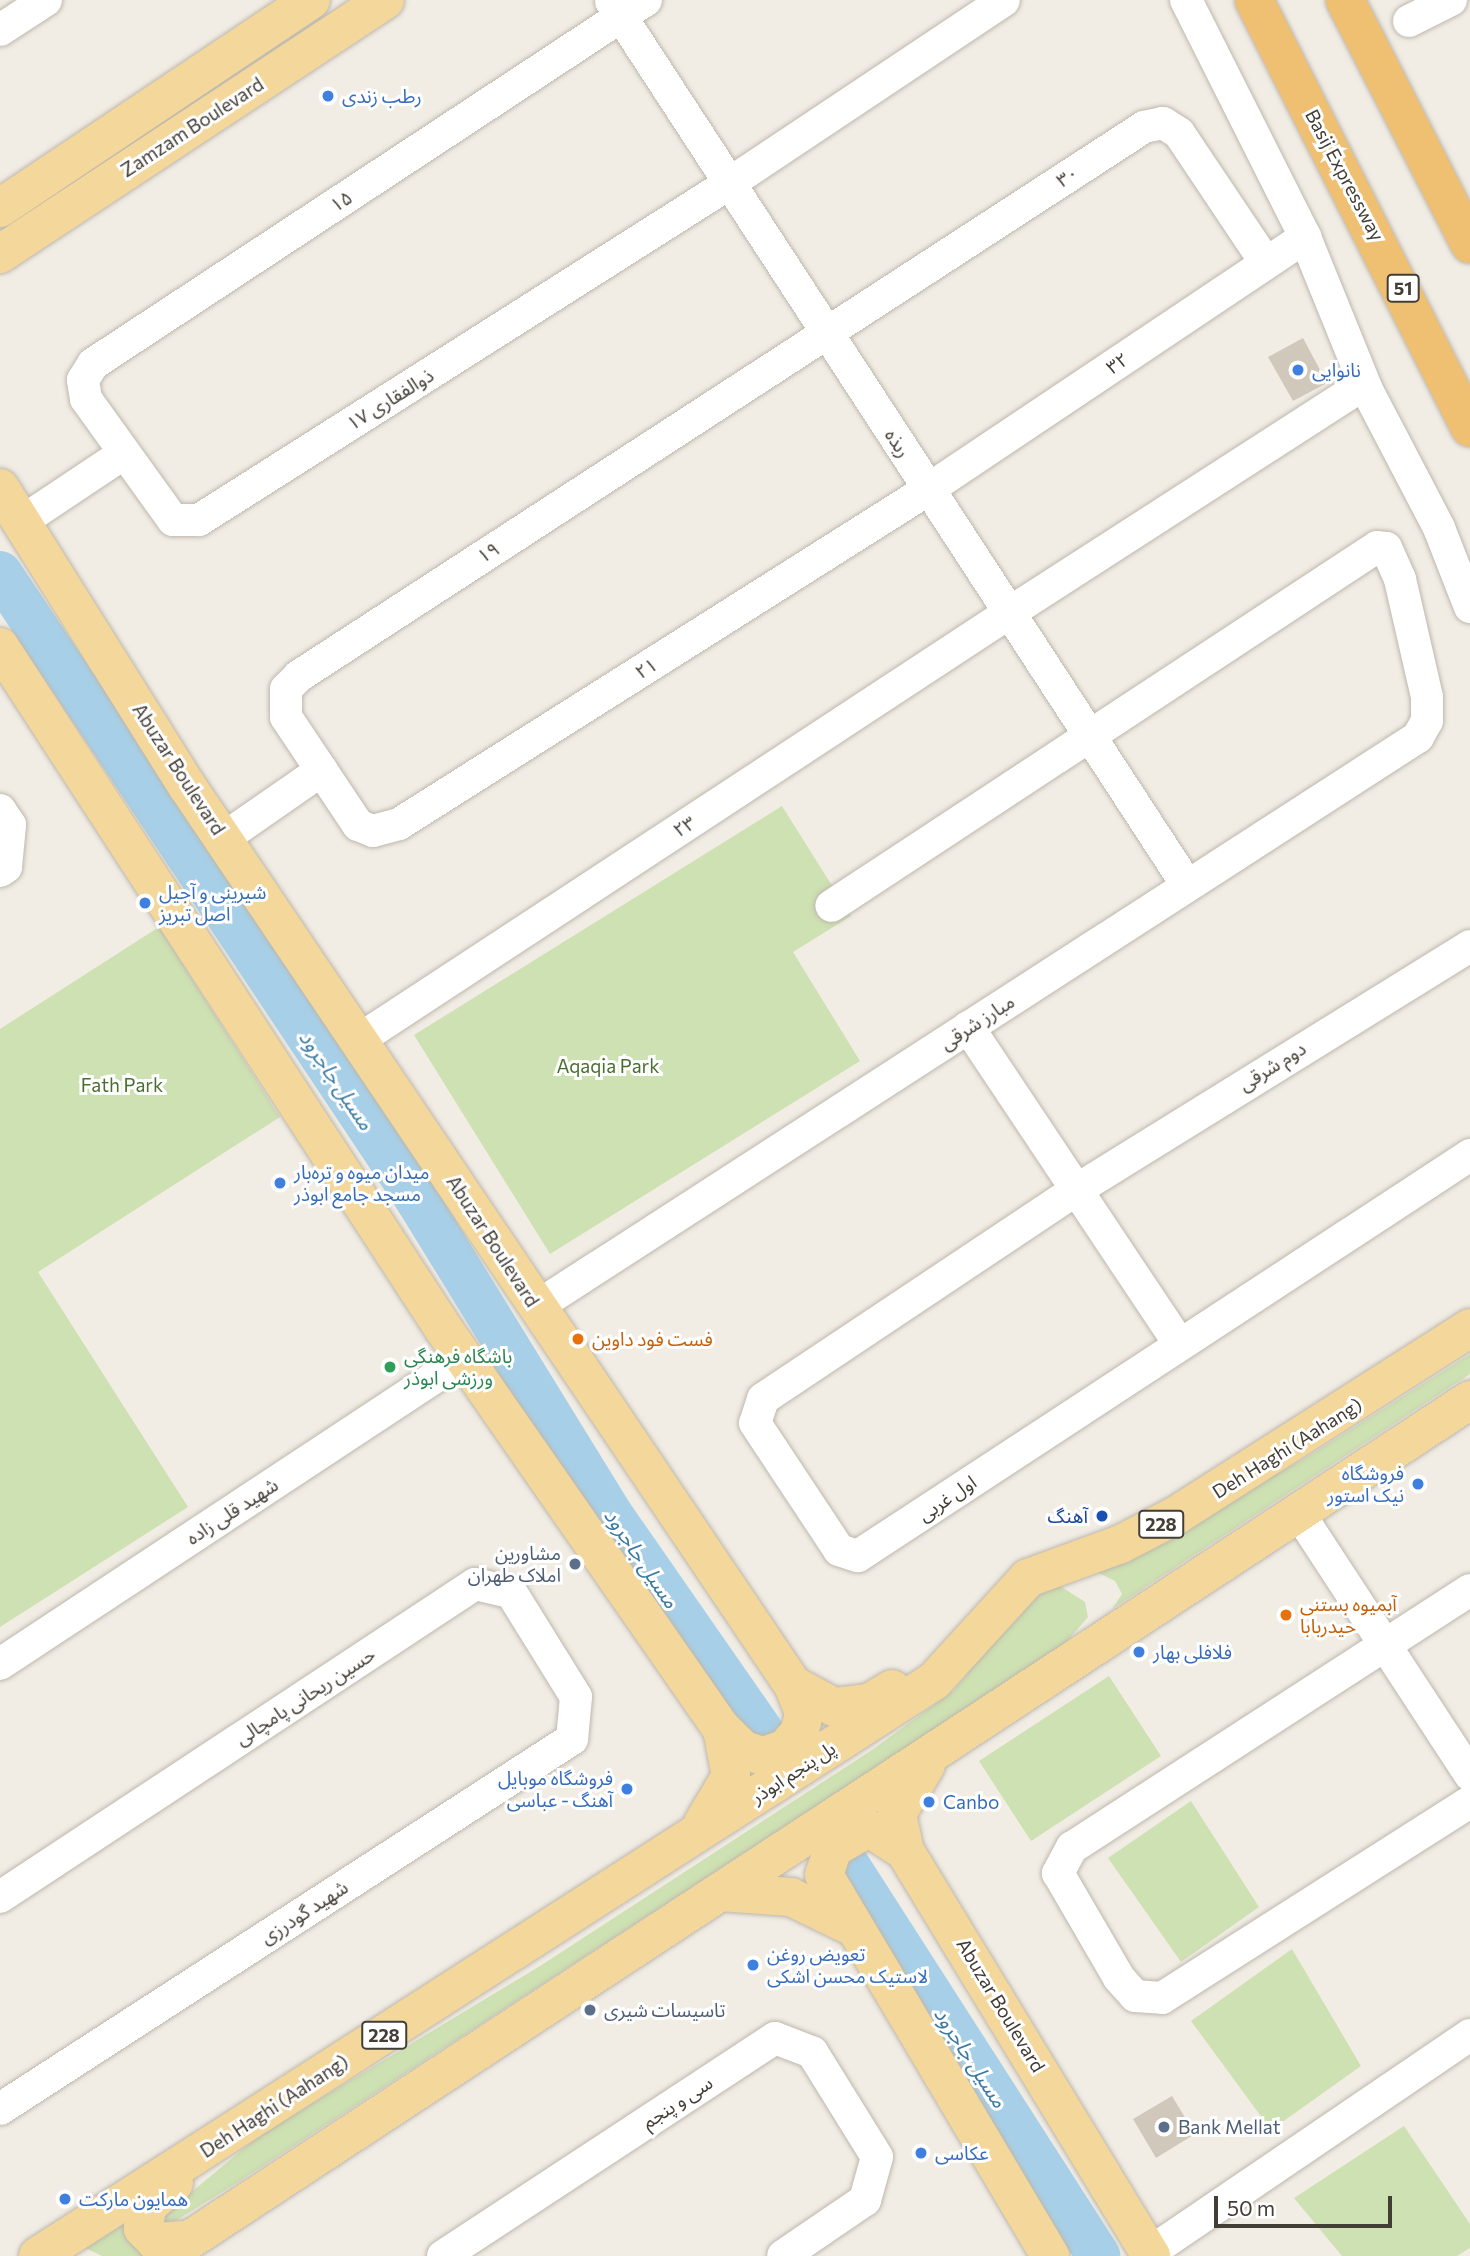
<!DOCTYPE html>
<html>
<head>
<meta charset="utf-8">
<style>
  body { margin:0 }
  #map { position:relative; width:1470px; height:2256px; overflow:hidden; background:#f1ede5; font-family:Commissioner,"Noto Sans Arabic",sans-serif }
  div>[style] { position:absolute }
  .green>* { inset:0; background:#cee1b2 }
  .river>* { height:44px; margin:-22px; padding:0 22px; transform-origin:22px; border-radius:22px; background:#a7d0e8 }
  .building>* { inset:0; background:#d1c8bc }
  .roads { filter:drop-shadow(0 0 2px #beb7ac) drop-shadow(0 0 2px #beb7ac) }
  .minor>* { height:32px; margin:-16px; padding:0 16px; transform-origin:16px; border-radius:16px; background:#fff }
  .major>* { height:38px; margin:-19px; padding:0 19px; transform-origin:19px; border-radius:19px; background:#f4d79b }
  .highway>* { height:38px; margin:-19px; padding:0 19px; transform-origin:19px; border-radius:19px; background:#efc072 }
  .dots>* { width:19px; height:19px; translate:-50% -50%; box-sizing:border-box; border:4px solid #fff; border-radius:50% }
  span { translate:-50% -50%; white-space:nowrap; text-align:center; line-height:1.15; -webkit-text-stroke:6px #fff; paint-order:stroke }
  .shield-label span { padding:2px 5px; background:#fff; border:2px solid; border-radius:5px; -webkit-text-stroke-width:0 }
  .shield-label { font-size:18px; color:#423d35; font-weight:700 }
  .shop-label { font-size:19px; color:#366cbe }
  .left { translate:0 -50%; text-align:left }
  .right { translate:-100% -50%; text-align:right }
  .street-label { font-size:19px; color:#423d35 }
  .park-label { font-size:19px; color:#496e2f }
  .food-label { font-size:19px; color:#c56008 }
  .leisure-label { font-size:19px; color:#27864d }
  .transit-label { font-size:19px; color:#164399 }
  .service-label { font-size:19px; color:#4e5e75 }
  .water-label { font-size:21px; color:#3a7ba3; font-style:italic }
  .scale { position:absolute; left:1214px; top:2196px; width:178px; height:32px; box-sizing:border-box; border:4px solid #423d35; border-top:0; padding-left:9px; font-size:21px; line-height:24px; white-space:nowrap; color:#423d35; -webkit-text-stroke:5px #fff; paint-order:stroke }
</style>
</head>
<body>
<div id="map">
  <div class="green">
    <i style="clip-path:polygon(782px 806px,851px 916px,793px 952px,860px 1061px,550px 1254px,414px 1035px)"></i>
    <i style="clip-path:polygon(159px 927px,280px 1117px,38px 1272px,188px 1507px,0 1627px,0 1029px)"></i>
    <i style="clip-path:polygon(1470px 1354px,1470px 1374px,1112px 1609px,1122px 1594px,1115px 1581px,1088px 1568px,1181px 1527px,1307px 1457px)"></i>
    <i style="clip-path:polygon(1060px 1586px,1085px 1602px,1088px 1617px,1064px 1645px,232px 2186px,167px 2226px,158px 2220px,260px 2135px,540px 1966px,872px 1750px,953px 1691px,1030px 1598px)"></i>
    <i style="clip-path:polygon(1109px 1676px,1161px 1756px,1031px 1841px,979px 1761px)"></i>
    <i style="clip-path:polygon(1191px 1801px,1259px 1907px,1181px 1962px,1108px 1858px)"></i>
    <i style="clip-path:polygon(1292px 1949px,1361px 2066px,1271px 2130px,1191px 2021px)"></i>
    <i style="clip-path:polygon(1404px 2126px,1470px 2224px,1470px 2248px,1457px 2256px,1342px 2256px,1294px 2198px)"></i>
    <i style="clip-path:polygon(127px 2209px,148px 2256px,102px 2256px,75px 2243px)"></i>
  </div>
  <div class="river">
    <i style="left:0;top:573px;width:754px;rotate:56.35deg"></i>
    <i style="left:418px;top:1201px;width:370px;rotate:58.4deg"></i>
    <i style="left:612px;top:1516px;width:261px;rotate:55.2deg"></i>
    <i style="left:843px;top:1858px;width:473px;rotate:57.3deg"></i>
  </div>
  <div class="building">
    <i style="clip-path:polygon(1303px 338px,1327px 383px,1293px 401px,1268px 357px)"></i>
    <i style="clip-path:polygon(1172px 2096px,1195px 2134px,1156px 2158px,1133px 2119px)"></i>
  </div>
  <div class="roads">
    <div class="minor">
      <i style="left:646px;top:0;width:662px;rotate:146.65deg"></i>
      <i style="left:93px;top:364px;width:19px;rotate:122deg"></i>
      <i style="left:83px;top:380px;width:19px;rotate:81deg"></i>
      <i style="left:86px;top:399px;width:149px;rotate:54.3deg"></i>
      <i style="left:173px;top:520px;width:26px"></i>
      <i style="left:199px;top:520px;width:629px;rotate:-32.4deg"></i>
      <i style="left:730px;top:183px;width:329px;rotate:-33.7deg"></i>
      <i style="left:1186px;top:0;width:265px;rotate:63.3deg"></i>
      <i style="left:1305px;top:237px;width:165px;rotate:67.9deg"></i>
      <i style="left:1367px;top:390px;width:156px;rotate:62.4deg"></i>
      <i style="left:1439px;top:528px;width:85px;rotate:68.6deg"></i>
      <i style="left:611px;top:1px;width:1055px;rotate:56.91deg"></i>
      <i style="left:1409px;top:21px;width:47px;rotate:-26.6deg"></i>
      <i style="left:0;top:30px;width:55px;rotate:-33.1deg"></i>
      <i style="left:1266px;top:263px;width:156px;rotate:-123.8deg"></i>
      <i style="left:1179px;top:133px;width:19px;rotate:-148deg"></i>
      <i style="left:1163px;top:123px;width:19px;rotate:168deg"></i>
      <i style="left:1144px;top:127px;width:1008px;rotate:146.99deg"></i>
      <i style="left:299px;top:676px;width:18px;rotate:135deg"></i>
      <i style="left:286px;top:689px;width:28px;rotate:90deg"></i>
      <i style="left:286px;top:717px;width:130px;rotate:56.3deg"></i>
      <i style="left:358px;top:825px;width:16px;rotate:22deg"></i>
      <i style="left:373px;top:831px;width:27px;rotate:-15deg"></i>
      <i style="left:399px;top:824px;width:627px;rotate:-32.3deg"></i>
      <i style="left:929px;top:489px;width:453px;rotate:-33.8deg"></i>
      <i style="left:21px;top:522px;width:123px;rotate:-33.7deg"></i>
      <i style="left:0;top:810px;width:18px;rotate:56deg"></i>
      <i style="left:10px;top:825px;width:42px;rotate:95.4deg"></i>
      <i style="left:6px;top:867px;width:7px;rotate:146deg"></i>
      <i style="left:224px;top:838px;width:119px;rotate:-34.8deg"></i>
      <i style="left:1470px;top:946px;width:463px;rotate:148.2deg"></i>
      <i style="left:1076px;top:1190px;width:376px;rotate:146.3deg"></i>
      <i style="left:763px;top:1399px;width:25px;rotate:108deg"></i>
      <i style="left:755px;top:1423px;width:152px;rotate:56.5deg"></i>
      <i style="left:839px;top:1550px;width:20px;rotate:18deg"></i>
      <i style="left:858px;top:1556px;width:732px;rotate:-33.23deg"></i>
      <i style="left:968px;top:1027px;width:380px;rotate:56.3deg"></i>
      <i style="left:360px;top:1039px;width:776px;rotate:-33.28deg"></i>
      <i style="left:1009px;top:613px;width:410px;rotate:-32.8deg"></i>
      <i style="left:1354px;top:391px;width:13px;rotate:-4deg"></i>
      <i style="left:536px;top:1307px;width:1050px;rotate:-32.87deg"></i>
      <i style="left:1418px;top:737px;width:18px;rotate:-61deg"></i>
      <i style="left:1427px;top:721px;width:24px;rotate:-90deg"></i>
      <i style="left:1427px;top:697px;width:121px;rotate:-102.9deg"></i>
      <i style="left:1400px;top:579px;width:34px;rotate:-114deg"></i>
      <i style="left:1386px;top:548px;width:9px;rotate:-174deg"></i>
      <i style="left:1377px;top:547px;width:653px;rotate:146.67deg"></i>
      <i style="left:1298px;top:1512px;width:314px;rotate:56.8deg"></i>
      <i style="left:1470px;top:1590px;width:474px;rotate:147.1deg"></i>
      <i style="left:1072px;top:1847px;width:30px;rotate:118deg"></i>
      <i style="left:1058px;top:1873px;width:121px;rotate:59.8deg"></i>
      <i style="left:1119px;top:1978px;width:24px;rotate:48deg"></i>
      <i style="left:1135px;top:1996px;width:27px;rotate:4deg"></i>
      <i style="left:1162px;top:1998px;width:365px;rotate:-32.5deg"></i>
      <i style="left:0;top:1664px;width:556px;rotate:-33.4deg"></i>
      <i style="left:0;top:1897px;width:569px;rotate:-33.38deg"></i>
      <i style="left:475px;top:1584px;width:37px;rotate:13deg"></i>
      <i style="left:511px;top:1592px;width:123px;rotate:58.2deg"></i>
      <i style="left:576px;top:1697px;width:42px;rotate:95.4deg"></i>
      <i style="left:572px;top:1739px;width:681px;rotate:147.1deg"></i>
      <i style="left:1149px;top:2253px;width:388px;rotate:-34.2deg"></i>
      <i style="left:443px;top:2256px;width:397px;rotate:-33.3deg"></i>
      <i style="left:775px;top:2038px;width:40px;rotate:21deg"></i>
      <i style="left:812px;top:2052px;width:123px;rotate:58.2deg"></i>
      <i style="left:877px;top:2157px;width:45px;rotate:105.6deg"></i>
      <i style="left:865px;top:2200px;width:99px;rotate:145.7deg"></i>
    </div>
    <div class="major">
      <i style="left:0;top:208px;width:374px;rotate:-33.8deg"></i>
      <i style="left:0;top:254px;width:461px;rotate:-33.4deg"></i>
      <i style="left:0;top:488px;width:352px;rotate:57.9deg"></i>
      <i style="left:187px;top:786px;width:1084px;rotate:56.02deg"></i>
      <i style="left:793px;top:1685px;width:47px;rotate:28.2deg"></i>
      <i style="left:834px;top:1707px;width:35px;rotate:-7deg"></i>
      <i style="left:869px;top:1703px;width:27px;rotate:-31deg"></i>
      <i style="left:0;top:647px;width:812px;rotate:56.96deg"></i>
      <i style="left:443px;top:1328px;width:489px;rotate:55.2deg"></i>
      <i style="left:722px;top:1729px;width:48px;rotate:79.2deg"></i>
      <i style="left:731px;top:1776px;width:55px;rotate:120.8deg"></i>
      <i style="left:722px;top:1729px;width:30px;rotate:44deg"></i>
      <i style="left:744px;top:1750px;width:20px;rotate:18deg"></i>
      <i style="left:763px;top:1756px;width:23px;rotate:-18deg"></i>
      <i style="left:785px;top:1749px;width:23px;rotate:-50deg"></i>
      <i style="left:800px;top:1731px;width:18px;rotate:-77deg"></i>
      <i style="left:804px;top:1713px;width:30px;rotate:-111deg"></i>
      <i style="left:926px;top:1765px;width:57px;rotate:120.6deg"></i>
      <i style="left:897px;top:1814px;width:38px;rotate:78deg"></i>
      <i style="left:905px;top:1851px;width:474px;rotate:58.7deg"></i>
      <i style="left:905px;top:1851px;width:37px;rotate:-147deg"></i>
      <i style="left:874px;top:1831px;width:11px;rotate:180deg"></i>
      <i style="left:863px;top:1831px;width:34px;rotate:150deg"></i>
      <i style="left:833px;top:1848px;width:28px;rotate:108deg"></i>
      <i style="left:824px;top:1875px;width:443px;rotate:59.3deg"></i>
      <i style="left:720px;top:1892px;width:71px;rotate:4deg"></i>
      <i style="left:791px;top:1897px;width:67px;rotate:25.8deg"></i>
      <i style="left:174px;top:2183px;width:35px;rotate:139deg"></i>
      <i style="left:148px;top:2206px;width:23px;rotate:103deg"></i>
      <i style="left:143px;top:2228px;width:19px;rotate:47deg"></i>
      <i style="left:156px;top:2242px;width:32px;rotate:-4deg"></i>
      <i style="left:38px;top:2256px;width:1065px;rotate:-32.69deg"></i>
      <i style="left:934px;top:1681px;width:139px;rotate:-47.6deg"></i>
      <i style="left:1028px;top:1578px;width:99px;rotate:-20.1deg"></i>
      <i style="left:1121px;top:1544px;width:61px;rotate:-27.4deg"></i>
      <i style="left:1175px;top:1516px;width:350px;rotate:-32.5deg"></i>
      <i style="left:165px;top:2256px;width:1561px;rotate:-33.26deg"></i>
    </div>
    <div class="highway">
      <i style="left:1254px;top:0;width:479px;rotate:63.2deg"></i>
      <i style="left:1345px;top:0;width:274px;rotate:62.9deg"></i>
    </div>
  </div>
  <div class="dots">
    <i style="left:328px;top:96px;background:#3f7fe0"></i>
    <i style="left:1298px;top:370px;background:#3f7fe0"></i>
    <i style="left:145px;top:903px;background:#3f7fe0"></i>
    <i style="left:280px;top:1183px;background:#3f7fe0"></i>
    <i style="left:578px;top:1339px;background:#e8710a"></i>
    <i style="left:390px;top:1367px;background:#2e9e5b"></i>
    <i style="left:1418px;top:1484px;background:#3f7fe0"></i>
    <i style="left:1102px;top:1516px;background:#1a4fb4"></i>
    <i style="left:575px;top:1564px;background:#5c6f8a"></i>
    <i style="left:1286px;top:1615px;background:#e8710a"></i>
    <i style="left:1139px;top:1652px;background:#3f7fe0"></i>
    <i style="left:627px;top:1789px;background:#3f7fe0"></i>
    <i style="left:929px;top:1802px;background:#3f7fe0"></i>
    <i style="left:753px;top:1965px;background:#3f7fe0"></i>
    <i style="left:590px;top:2010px;background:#5c6f8a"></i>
    <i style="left:1164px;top:2127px;background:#5c6f8a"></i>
    <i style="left:921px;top:2153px;background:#3f7fe0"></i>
    <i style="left:65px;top:2199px;background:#3f7fe0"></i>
  </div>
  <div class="shield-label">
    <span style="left:1403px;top:288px">51</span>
    <span style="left:1161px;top:1524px">228</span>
    <span style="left:384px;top:2035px">228</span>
  </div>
  <div class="shop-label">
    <span class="left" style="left:342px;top:96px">رطب زندی</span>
    <span class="left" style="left:1312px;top:370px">نانوایی</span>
    <span class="left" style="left:159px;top:903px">شیرینی و آجیل<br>اصل تبریز</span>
    <span class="left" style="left:294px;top:1183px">میدان میوه و تره‌بار<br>مسجد جامع ابوذر</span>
    <span class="right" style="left:1404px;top:1484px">فروشگاه<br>نیک استور</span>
    <span class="left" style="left:1153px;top:1652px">فلافلی بهار</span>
    <span class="right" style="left:613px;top:1789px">فروشگاه موبایل<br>آهنگ - عباسی</span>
    <span class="left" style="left:943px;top:1802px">Canbo</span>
    <span class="left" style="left:767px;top:1965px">تعویض روغن<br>لاستیک محسن اشکی</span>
    <span class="left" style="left:935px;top:2153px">عکاسى</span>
    <span class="left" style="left:79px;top:2199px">همایون مارکت</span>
  </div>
  <div class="street-label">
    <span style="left:192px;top:127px;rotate:-33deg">Zamzam Boulevard</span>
    <span style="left:1345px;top:175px;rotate:62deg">Basij Expressway</span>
    <span style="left:1067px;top:176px;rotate:-32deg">۳۰</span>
    <span style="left:341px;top:201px;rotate:-33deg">۱۵</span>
    <span style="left:1117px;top:363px;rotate:-34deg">۳۲</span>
    <span style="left:390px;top:399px;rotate:-32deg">ذوالفقاری ۱۷</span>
    <span style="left:898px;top:443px;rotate:57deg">ربذه</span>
    <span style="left:488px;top:552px;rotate:-33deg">۱۹</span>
    <span style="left:646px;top:668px;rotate:-32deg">۲۱</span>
    <span style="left:179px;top:769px;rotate:57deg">Abuzar Boulevard</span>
    <span style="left:684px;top:826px;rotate:-33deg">۲۳</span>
    <span style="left:977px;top:1022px;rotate:-33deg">مبارز شرقی</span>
    <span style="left:1272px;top:1066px;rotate:-32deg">دوم شرقی</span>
    <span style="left:493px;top:1241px;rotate:57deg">Abuzar Boulevard</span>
    <span style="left:1287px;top:1448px;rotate:-32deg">Deh Haghi (Aahang)</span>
    <span style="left:947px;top:1498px;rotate:-34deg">اول غربی</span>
    <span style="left:232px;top:1511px;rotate:-33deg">شهید قلی زاده</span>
    <span style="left:305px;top:1696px;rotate:-33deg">حسین ریحانی پامچالی</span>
    <span style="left:793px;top:1772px;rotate:-33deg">پل پنجم ابوذر</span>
    <span style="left:304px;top:1912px;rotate:-33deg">شهید گودرزی</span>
    <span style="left:1001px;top:2005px;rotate:59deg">Abuzar Boulevard</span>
    <span style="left:677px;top:2102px;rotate:-33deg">سی و پنجم</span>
    <span style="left:274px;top:2106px;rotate:-33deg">Deh Haghi (Aahang)</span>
  </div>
  <div class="park-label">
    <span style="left:608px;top:1066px">Aqaqia Park</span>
    <span style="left:122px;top:1085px">Fath Park</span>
  </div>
  <div class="food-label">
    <span class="left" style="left:592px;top:1339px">فست فود داوین</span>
    <span class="left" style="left:1300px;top:1615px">آبمیوه بستنی<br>حیدربابا</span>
  </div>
  <div class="leisure-label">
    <span class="left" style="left:404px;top:1367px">باشگاه فرهنگی<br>ورزشی ابوذر</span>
  </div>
  <div class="transit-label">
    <span class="right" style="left:1088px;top:1516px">آهنگ</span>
  </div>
  <div class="service-label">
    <span class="right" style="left:561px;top:1564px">مشاورین<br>املاک طهران</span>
    <span class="left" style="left:604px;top:2010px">تاسیسات شیری</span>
    <span class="left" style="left:1178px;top:2127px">Bank Mellat</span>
  </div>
  <div class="water-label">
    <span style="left:337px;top:1080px;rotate:56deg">مسیل جاجرود</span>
    <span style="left:642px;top:1558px;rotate:56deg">مسیل جاجرود</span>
    <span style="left:971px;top:2057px;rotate:57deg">مسیل جاجرود</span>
  </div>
  <div class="scale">50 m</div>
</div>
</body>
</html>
